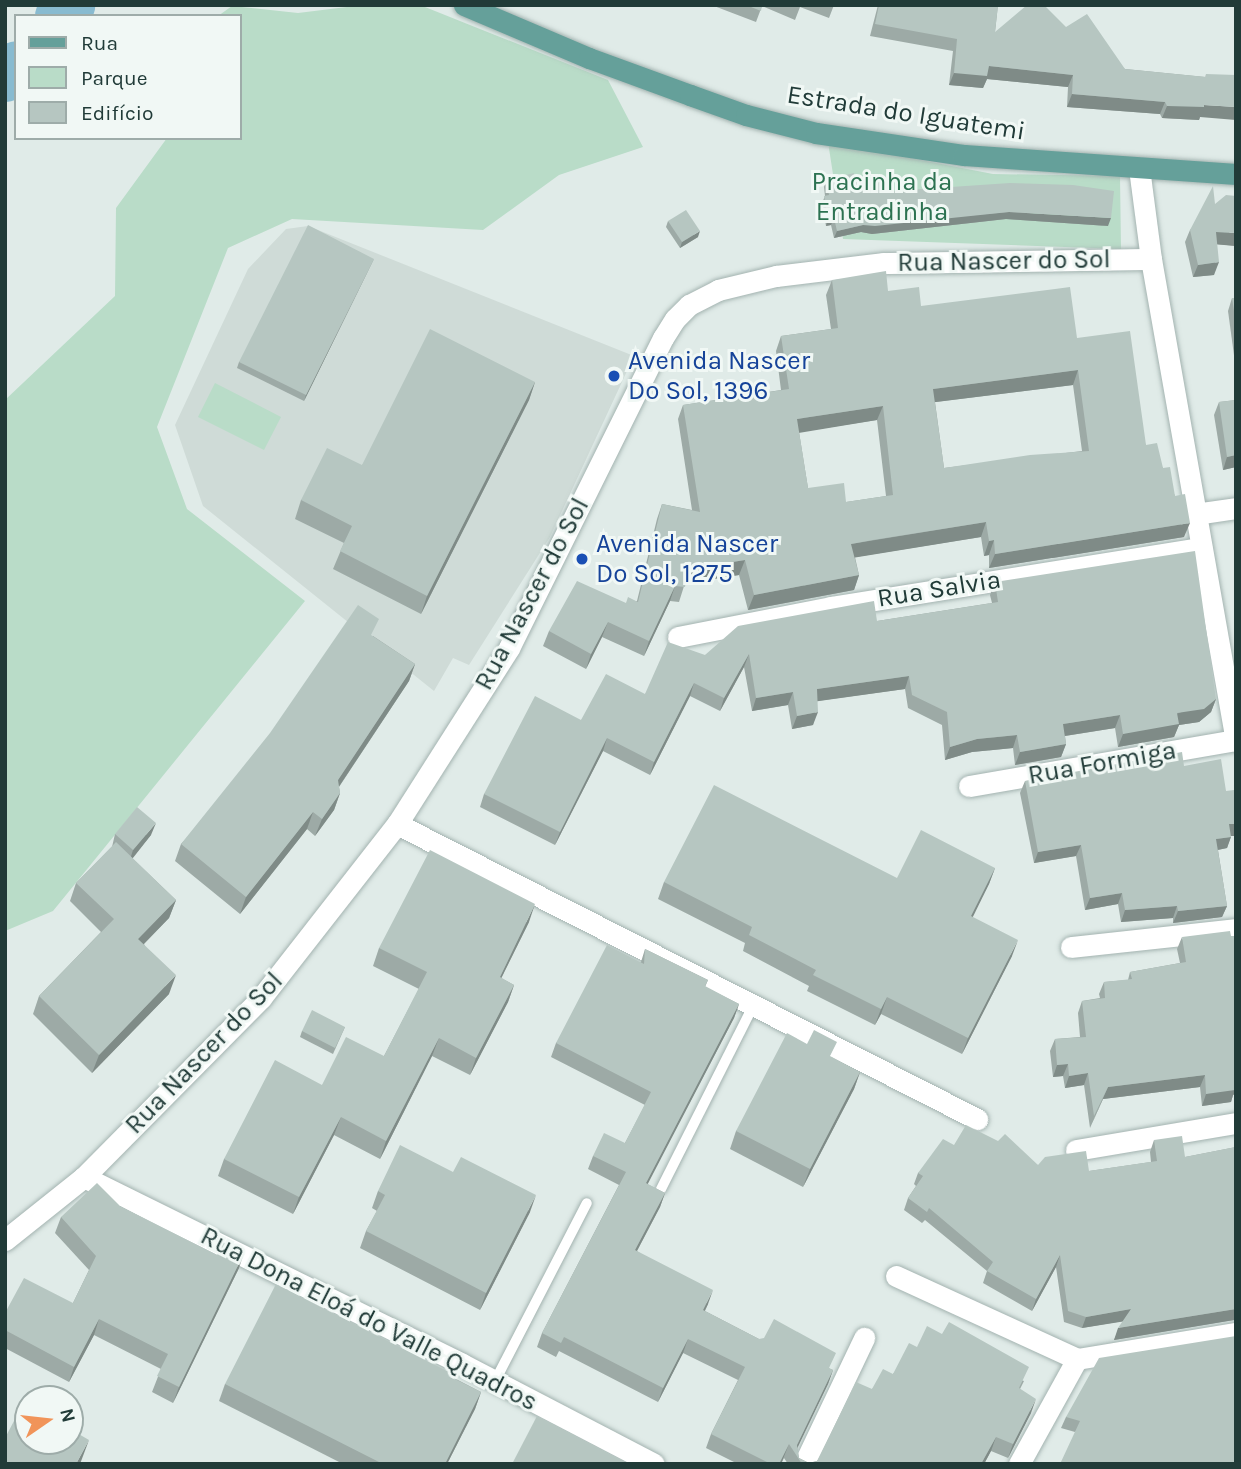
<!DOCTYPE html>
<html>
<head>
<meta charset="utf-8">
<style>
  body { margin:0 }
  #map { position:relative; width:1241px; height:1469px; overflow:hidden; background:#e0ebe8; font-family:Karla,sans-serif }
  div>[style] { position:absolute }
  .built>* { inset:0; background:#cfdbd7 }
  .green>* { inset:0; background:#b9dcc8 }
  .river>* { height:49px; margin:-24.5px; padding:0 24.5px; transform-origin:24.5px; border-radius:24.5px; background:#88bbd0 }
  .roads { filter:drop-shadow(0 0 2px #a3b3b0) drop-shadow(0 0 2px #a3b3b0) }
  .service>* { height:10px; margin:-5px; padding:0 5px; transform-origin:5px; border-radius:5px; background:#fff }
  .minor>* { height:21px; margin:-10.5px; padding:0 10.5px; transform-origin:10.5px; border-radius:10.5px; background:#fff }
  .primary>* { height:21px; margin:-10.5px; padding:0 10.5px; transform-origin:10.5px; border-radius:10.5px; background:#65a09a }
  .wall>* { inset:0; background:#9daaa6 }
  .shaded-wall>* { inset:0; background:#7f8b87 }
  .building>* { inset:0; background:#b6c6c1 }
  .dots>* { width:19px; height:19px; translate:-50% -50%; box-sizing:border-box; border:4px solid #f1f8f5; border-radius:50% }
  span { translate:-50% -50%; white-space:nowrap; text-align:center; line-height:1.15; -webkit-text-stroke:6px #f1f8f5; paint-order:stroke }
  .street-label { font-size:26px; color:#213b38 }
  .park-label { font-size:26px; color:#2c7251 }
  .transit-label { font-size:26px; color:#164399 }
  .left { translate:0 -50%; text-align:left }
  .frame { position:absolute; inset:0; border:7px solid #213b38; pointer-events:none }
  .legend { position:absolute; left:14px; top:14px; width:228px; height:126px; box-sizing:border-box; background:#f1f8f5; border:2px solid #9eaca9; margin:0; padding:9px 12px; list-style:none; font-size:21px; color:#213b38 }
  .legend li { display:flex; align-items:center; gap:14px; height:35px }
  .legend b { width:35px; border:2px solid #9eaca9 }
  .north { position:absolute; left:14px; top:1385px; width:70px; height:70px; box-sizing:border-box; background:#f1f8f5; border:2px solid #9eaca9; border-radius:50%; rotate:76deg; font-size:19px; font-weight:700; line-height:28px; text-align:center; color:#213b38 }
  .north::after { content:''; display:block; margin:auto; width:24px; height:32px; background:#f19459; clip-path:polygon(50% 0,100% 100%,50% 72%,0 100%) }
</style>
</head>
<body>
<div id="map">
  <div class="built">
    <i style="clip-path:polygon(308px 226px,634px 356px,550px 537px,469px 665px,453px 658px,434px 691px,203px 506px,175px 425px,248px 269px,286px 229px)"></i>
  </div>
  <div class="green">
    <i style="clip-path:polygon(363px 5px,420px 5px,608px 80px,643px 147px,559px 175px,483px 230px,292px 219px,228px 248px,157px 427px,187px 509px,305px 601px,53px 911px,5px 931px,5px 400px,115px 296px,116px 208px,167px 138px,240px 138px,240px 16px,218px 16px,232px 6px,298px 13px)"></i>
    <i style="clip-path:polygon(828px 142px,993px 174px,1120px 176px,1121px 249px,843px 239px)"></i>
    <i style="clip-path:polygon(215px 383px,281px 417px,264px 450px,198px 417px)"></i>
  </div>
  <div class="river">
    <i style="left:59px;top:16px;width:16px;rotate:-45deg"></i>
    <i style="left:5px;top:77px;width:16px;rotate:-47deg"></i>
  </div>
  <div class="roads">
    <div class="service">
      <i style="left:661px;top:1189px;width:205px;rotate:-63.3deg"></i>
      <i style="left:495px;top:1381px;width:200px;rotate:-62.7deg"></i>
    </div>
    <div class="minor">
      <i style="left:1139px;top:168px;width:92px;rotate:82.5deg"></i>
      <i style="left:1151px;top:259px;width:489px;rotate:80deg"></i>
      <i style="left:1195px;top:514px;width:41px;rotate:-8.3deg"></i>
      <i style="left:678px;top:637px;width:156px;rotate:-11.1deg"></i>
      <i style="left:831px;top:607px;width:375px;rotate:-9.1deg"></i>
      <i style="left:969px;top:786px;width:271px;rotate:-9.8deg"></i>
      <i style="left:397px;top:824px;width:651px;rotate:26.96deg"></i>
      <i style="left:1071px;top:947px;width:166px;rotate:-6.2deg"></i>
      <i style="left:1076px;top:1150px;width:162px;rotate:-9.6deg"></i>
      <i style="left:84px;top:1177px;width:422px;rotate:26.3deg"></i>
      <i style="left:462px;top:1364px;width:216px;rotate:27.5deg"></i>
      <i style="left:5px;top:1240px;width:101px;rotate:-38.6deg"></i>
      <i style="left:84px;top:1177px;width:252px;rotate:-45.3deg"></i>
      <i style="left:261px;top:998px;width:221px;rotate:-52deg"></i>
      <i style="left:397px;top:824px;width:209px;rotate:-57.5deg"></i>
      <i style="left:509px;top:648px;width:346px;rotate:-63.6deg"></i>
      <i style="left:663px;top:338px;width:22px;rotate:-58deg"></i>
      <i style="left:675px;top:319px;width:20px;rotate:-45deg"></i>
      <i style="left:689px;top:305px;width:33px;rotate:-27deg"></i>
      <i style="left:718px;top:290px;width:60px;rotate:-13.6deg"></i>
      <i style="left:776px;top:276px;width:109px;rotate:-6.9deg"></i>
      <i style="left:884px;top:263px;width:267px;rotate:-0.9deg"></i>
      <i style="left:896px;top:1276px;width:199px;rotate:24.6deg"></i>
      <i style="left:1077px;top:1359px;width:161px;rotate:-9.3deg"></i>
      <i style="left:804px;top:1464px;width:140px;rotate:-64.5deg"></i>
      <i style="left:1019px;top:1464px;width:120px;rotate:-61.1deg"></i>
    </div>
    <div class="primary">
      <i style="left:464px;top:5px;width:136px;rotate:23deg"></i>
      <i style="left:589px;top:58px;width:108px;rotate:20.1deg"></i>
      <i style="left:690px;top:95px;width:59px;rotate:19.7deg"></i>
      <i style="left:746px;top:115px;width:72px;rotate:14.4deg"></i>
      <i style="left:816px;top:133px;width:150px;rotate:8.5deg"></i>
      <i style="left:964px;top:155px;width:273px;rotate:4deg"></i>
    </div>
  </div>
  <div class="wall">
    <i style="clip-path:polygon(714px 5px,834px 5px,829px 18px,800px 7px,795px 20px,762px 6px,756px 22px,714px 6px)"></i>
    <i style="clip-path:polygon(878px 5px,998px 5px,995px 32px,1066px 27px,1125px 69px,1205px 77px,1206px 74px,1200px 117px,1199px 120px,1162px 118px,1160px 114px,1067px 107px,1068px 87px,987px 79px,983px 88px,949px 85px,953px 51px,870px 36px)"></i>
    <i style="clip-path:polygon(855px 177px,870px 180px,883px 188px,892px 191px,1108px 226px,1006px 219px,872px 234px,861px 232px,834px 238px,831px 225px,826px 226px,822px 203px,825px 196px,824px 187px,826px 180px)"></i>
    <i style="clip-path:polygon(1215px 204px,1236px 246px,1217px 244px,1214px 275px,1193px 277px,1185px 242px,1190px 230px)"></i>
    <i style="clip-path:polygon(668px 221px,698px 237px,680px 248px,666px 227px)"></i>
    <i style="clip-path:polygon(374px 259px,304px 401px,237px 368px,239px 362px)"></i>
    <i style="clip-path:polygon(evenodd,832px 280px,888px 291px,921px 306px,1077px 338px,1146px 445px,1163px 468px,1175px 496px,1184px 537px,989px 568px,989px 555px,984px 556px,981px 537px,868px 555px,855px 557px,859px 575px,854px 590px,748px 610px,739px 575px,685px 583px,679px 602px,670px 601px,644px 656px,602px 637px,586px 669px,543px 646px,549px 631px,626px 603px,637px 601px,657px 519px,662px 504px,692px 510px,678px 419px,683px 405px,781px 390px,776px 351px,781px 336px,831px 329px,826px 295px,832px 280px,1073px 385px,1082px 451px,944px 468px,935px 402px,1073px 385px,832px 280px,877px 420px,886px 496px,846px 502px,808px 488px,799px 432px,877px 420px)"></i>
    <i style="clip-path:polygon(1232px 298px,1236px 298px,1236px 370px,1228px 311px)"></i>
    <i style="clip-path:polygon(535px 382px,529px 400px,421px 614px,333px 569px,344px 543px,295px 519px,301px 500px,362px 465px)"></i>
    <i style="clip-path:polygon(1236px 400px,1236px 467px,1223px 470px,1214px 415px,1219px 402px)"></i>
    <i style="clip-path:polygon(995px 582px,1216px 699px,1211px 712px,1199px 722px,1179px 725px,1174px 737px,1118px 747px,1115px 728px,1065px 736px,1066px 744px,1061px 757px,1015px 765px,1013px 748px,972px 752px,945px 760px,942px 725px,908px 708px,905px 689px,817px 701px,813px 725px,792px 729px,788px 705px,752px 711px,744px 667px,720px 711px,690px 696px,650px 775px,603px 751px,555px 845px,480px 807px,484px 794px,581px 720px,645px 694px,705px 655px,877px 621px,992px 603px,990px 595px)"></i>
    <i style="clip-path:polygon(373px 636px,415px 664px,409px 681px,339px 787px,340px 793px,334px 810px,315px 836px,307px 829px,240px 914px,175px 861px,181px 844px)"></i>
    <i style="clip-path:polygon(1184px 766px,1226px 791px,1235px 836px,1231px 836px,1227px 848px,1218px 850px,1227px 906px,1222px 917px,1173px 923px,1173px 918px,1121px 922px,1118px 904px,1085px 910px,1076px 856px,1034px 863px,1020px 793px,1025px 781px)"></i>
    <i style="clip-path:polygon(115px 834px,151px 835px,132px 858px,176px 900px,169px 918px,144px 944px,169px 994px,92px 1073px,33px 1014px,39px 996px,101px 932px,70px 901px,76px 883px,112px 847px)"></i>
    <i style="clip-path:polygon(995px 868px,989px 884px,972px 917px,1012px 956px,962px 1054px,881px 1014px,875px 1025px,807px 991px,809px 986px,743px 951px,745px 943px,658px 899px,664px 882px,897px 878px)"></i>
    <i style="clip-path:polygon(529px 922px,501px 978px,514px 985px,508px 1002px,470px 1075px,432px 1056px,380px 1159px,334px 1135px,293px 1214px,218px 1176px,224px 1159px,322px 1085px,384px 1056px,419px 989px,373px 966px,379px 948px)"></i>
    <i style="clip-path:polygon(1182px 937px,1233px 1095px,1231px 1102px,1202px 1106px,1200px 1087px,1103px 1099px,1090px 1128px,1084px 1085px,1065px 1088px,1063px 1076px,1053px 1077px,1050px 1051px,1055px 1039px,1080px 1037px,1078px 1013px,1082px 1001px,1100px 998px,1099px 994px,1104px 982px,1128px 980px,1130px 972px,1180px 963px,1177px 949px)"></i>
    <i style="clip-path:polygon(645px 949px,708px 980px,705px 987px,739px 1004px,734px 1018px,647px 1184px,665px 1193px,660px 1207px,637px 1251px,708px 1304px,705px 1311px,759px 1339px,833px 1370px,828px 1384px,797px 1447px,799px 1458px,809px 1463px,817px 1461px,872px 1389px,893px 1374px,917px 1347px,1024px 1381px,1020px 1389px,1031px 1413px,1008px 1458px,991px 1451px,984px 1464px,788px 1464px,784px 1458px,781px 1464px,738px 1464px,706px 1448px,711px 1434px,738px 1380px,683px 1353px,658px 1402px,559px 1351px,556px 1357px,537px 1347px,542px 1333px,619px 1185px,588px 1169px,593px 1156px,625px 1143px,645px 1105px,551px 1057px,556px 1043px,641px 962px)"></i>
    <i style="clip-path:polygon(345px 1027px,333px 1054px,300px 1037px,302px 1031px)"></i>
    <i style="clip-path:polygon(831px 1057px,860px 1072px,854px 1089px,803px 1187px,730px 1149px,736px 1131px)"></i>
    <i style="clip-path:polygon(1154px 1140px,1185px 1157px,1236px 1147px,1236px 1321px,1234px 1320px,1114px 1340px,1123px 1321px,1082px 1328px,1064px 1322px,1056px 1267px,1032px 1311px,983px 1283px,987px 1271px,925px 1220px,922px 1223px,904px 1210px,908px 1198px,916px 1186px,914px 1184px,918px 1173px,954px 1145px,1038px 1165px,1089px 1171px,1151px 1162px,1150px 1152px)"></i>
    <i style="clip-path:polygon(453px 1172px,530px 1212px,480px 1310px,360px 1248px,366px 1231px,377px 1211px,372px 1208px,378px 1191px)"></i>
    <i style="clip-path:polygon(120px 1206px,239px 1268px,173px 1403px,152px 1392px,161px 1369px,94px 1335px,69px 1382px,5px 1348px,5px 1313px,73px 1303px,89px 1270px,55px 1233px,61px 1217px)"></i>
    <i style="clip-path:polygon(1236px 1336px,1075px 1432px,1061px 1428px,1066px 1417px)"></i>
    <i style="clip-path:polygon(456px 1379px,481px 1392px,475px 1409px,447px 1464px,343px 1464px,219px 1401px,225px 1384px)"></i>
  </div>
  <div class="shaded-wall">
    <i style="clip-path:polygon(989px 66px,1073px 75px,1068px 87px,987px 79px,983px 88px,949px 85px,954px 73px)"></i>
    <i style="clip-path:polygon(1072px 94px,1165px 102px,1160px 114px,1067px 107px)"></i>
    <i style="clip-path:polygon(1204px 105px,1236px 107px,1236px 120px,1200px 117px,1199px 120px,1162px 118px,1167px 106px)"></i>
    <i style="clip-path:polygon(1009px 212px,1111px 218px,1108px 226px,1006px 219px,872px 234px,861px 232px,834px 238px,837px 231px,863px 225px)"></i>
    <i style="clip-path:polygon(834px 218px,831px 225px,826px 226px,828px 219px)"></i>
    <i style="clip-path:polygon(700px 231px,698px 237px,680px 248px,682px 242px)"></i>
    <i style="clip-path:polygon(1216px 232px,1236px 233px,1236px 246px,1212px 244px)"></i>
    <i style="clip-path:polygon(374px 259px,371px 265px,304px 401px,306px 395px)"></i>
    <i style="clip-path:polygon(1219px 262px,1214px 275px,1193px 277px,1198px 265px)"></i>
    <i style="clip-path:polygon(1078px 370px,1073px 385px,928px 403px,933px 389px)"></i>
    <i style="clip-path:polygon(535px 382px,529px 400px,421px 614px,427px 596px)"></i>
    <i style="clip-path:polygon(883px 406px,877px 420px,792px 434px,797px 419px)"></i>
    <i style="clip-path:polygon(1236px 455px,1236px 467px,1223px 470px,1227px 457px)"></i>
    <i style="clip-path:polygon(986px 522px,981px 537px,846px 559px,851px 544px)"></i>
    <i style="clip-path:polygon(1190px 523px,1184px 537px,989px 568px,995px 554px)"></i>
    <i style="clip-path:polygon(994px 540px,989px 555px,984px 556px,989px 541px)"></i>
    <i style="clip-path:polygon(745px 560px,739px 575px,682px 584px,688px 569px)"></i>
    <i style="clip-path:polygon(859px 575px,854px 590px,748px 610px,754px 595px)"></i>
    <i style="clip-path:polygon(675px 586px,670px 601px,644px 656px,649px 641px)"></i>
    <i style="clip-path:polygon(608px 622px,602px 637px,586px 669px,591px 654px)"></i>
    <i style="clip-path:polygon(749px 654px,744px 667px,720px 711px,724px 698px)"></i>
    <i style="clip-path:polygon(415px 664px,409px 681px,332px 797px,338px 780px)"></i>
    <i style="clip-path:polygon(909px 676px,905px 689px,812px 702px,817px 689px)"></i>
    <i style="clip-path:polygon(694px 683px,690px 696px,650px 775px,654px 762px)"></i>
    <i style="clip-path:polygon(793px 692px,788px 705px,752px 711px,756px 698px)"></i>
    <i style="clip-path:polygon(1216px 699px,1211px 712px,1199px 722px,1179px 725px,1174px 737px,1118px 747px,1123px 734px)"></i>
    <i style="clip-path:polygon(818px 712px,813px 725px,792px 729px,797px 716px)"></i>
    <i style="clip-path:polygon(1120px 715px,1115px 728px,1058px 737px,1063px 724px)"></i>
    <i style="clip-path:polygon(1017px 735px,1013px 748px,972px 752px,945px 760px,950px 747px,977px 739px)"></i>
    <i style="clip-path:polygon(607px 738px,603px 751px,555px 845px,560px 832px)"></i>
    <i style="clip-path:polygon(1066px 744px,1061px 757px,1015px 765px,1020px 752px)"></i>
    <i style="clip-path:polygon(340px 793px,334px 810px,315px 836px,322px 819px)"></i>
    <i style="clip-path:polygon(313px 812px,307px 829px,240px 914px,246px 897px)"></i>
    <i style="clip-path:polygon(156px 823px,151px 835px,129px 863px,133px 850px)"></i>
    <i style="clip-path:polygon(1229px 824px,1236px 824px,1235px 836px,1225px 836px)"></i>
    <i style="clip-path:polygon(1231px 837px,1227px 848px,1212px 851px,1216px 839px)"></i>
    <i style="clip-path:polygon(1081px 845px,1076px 856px,1034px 863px,1038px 852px)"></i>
    <i style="clip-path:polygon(995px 868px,989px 884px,965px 933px,971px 916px)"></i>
    <i style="clip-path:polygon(1122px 893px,1118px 904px,1085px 910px,1090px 898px)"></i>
    <i style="clip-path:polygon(176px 900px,169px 918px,131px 957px,138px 939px)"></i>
    <i style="clip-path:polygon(535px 904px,529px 922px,493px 995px,500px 977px)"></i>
    <i style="clip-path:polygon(1177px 906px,1173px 918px,1121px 922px,1125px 910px)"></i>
    <i style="clip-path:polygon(1227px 906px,1222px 917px,1173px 923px,1178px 911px)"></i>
    <i style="clip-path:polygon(1018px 940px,1012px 956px,962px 1054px,968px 1038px)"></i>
    <i style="clip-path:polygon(176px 975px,169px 994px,92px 1073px,99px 1055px)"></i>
    <i style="clip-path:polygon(514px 985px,508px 1002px,470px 1075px,476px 1058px)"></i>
    <i style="clip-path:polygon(887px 997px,881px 1014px,875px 1025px,881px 1009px)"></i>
    <i style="clip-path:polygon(739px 1004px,734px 1018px,641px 1197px,646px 1183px)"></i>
    <i style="clip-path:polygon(439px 1038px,432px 1056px,380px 1159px,386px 1141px)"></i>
    <i style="clip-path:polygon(1068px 1064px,1063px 1076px,1053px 1077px,1057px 1065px)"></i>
    <i style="clip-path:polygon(860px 1072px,854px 1089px,803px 1187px,810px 1169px)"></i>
    <i style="clip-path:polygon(1088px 1073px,1084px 1085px,1065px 1088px,1069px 1076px)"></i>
    <i style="clip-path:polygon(1205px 1075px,1200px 1087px,1103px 1099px,1090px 1128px,1108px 1087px)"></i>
    <i style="clip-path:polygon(1236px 1083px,1236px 1094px,1233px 1095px,1231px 1102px,1202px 1106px,1206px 1094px)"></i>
    <i style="clip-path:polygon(341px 1117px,334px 1135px,293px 1214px,299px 1197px)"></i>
    <i style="clip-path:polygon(665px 1193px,660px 1207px,630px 1264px,635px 1250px)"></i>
    <i style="clip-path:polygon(536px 1195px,530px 1212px,480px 1310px,486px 1293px)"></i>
    <i style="clip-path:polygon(244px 1253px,239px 1268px,173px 1403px,179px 1387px)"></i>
    <i style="clip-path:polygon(1060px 1255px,1056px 1267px,1032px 1311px,1036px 1299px)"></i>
    <i style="clip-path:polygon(713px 1290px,708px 1304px,698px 1324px,703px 1310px)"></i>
    <i style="clip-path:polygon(1131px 1309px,1126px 1321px,1082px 1328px,1086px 1317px)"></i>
    <i style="clip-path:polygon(1236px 1309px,1236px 1315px,1234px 1320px,1114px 1340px,1118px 1328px)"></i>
    <i style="clip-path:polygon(99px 1319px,94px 1335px,69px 1382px,74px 1367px)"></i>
    <i style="clip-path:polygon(688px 1339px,683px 1353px,658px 1402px,663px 1388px)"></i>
    <i style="clip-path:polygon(833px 1370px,828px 1384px,795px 1453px,797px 1445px)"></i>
    <i style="clip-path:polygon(481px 1392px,475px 1409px,447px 1464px,445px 1464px)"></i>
    <i style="clip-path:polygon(1036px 1399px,1031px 1413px,1008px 1458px,1013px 1444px)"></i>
    <i style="clip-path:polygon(996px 1437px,991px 1451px,984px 1464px,981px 1464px)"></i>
    <i style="clip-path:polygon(89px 1440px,80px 1464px,76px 1464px)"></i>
    <i style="clip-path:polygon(789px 1444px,781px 1464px,779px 1464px)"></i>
  </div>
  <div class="building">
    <i style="clip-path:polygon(746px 5px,762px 5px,761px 11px)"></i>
    <i style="clip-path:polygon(879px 5px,998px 5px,995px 32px,1027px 5px,1044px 5px,1066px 27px,1087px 14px,1125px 69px,1206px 77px,1206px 74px,1236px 75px,1236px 107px,1204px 105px,1204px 107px,1167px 106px,1165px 102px,1072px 94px,1073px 75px,989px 66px,987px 76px,954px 73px,957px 39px,875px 24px)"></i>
    <i style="clip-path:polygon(854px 173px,855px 177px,870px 175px,870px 180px,881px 178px,883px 188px,891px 187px,892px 191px,1010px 183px,1073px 185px,1114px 191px,1111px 218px,1009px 212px,875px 226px,863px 225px,837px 231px,834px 218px,828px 219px,824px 196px,829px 195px,826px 180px)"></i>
    <i style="clip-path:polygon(1213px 186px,1215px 204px,1226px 195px,1236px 196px,1236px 233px,1216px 232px,1219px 262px,1198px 265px,1190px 230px)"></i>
    <i style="clip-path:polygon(686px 210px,700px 231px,682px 242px,668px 221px)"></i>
    <i style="clip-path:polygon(308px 225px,374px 259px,306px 395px,239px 362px)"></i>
    <i style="clip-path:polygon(evenodd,886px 271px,888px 291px,919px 287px,921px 306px,1070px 287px,1077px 338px,1130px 331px,1146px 445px,1157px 443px,1163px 468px,1170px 467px,1175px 496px,1185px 494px,1190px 523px,995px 554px,994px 540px,989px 541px,986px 522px,873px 540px,851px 544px,859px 575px,754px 595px,745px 560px,688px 569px,685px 587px,675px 586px,649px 641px,608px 622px,591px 654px,549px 631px,577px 581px,626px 603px,628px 597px,638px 602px,662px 504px,700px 512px,683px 405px,789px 389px,781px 336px,838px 328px,832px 280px,886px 271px,1078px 370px,1089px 451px,1030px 455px,944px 468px,933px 389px,1078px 370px,886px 271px,883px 406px,893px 495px,846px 502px,844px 483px,808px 488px,797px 419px,883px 406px)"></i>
    <i style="clip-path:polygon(1232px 298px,1236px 298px,1236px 324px)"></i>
    <i style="clip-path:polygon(430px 329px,535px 382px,427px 596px,340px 551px,352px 526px,301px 500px,327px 448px,362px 465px)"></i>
    <i style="clip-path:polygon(1236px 400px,1236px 455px,1227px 457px,1219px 402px)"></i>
    <i style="clip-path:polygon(1195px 551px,1216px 699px,1204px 709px,1177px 713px,1179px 724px,1123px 734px,1120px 715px,1063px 724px,1066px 744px,1020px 752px,1017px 735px,977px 739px,950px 747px,947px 712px,912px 695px,909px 676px,817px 689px,818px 712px,797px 716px,793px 692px,756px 698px,749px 654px,724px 698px,694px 683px,654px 762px,607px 738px,560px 832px,484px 794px,535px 696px,581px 720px,606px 674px,645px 694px,668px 642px,705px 655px,738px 626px,874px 601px,877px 621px,998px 602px,995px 582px)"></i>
    <i style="clip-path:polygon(358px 605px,379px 619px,371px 635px,415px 664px,338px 780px,340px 793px,322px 819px,313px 812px,246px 897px,181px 844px,270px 733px)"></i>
    <i style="clip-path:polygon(1182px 752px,1184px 766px,1221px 759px,1226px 791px,1234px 790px,1236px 801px,1236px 824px,1229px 824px,1231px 837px,1216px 839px,1227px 906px,1178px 911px,1177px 906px,1125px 910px,1122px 893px,1090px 898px,1081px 845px,1038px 852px,1025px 781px)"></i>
    <i style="clip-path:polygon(714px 785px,897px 878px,921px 830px,995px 868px,971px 916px,1018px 940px,968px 1038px,887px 997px,881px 1009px,813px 975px,816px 970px,749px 935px,752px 927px,664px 882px)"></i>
    <i style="clip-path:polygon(137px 807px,156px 823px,133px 850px,115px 834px)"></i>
    <i style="clip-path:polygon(116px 842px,176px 900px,138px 939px,176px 975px,99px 1055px,39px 996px,114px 919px,76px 883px)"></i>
    <i style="clip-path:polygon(430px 850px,535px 904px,500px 977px,514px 985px,476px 1058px,439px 1038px,386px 1141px,341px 1117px,299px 1197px,224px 1159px,275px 1060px,322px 1085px,346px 1037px,384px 1056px,427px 972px,379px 948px)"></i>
    <i style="clip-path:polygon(1230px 931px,1231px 936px,1236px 936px,1236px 1083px,1234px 1084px,1235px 1090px,1206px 1094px,1205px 1075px,1108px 1087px,1094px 1116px,1088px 1073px,1069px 1076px,1068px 1064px,1057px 1065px,1055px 1039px,1086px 1037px,1082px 1001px,1105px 998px,1104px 982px,1132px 979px,1130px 972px,1186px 962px,1182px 937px)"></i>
    <i style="clip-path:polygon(607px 945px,644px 964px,645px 949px,708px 980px,705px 986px,739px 1004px,646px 1183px,665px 1193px,635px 1250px,713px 1290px,703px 1310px,759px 1339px,764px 1338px,774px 1319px,836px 1353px,829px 1368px,833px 1370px,797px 1445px,799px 1458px,809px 1463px,817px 1461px,856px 1382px,872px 1389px,883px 1369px,893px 1374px,909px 1343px,917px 1347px,927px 1326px,942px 1334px,949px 1322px,1029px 1367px,1019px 1388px,1036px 1399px,1013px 1444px,996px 1437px,981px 1464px,802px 1464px,789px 1444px,779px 1464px,771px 1464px,711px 1434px,745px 1367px,688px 1339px,663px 1388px,564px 1337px,561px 1343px,542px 1333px,626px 1172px,593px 1156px,604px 1133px,625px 1143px,651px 1092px,556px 1043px)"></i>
    <i style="clip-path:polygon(312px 1010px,345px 1027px,335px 1048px,302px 1031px)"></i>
    <i style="clip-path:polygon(814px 1030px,837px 1042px,830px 1056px,860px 1072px,810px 1169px,736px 1131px,787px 1033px,807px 1044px)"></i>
    <i style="clip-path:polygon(966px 1125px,998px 1141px,1005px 1134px,1038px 1165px,1045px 1157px,1086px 1151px,1089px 1171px,1157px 1161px,1154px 1140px,1182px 1136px,1185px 1157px,1236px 1147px,1236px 1292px,1235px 1292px,1236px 1293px,1236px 1309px,1118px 1328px,1131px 1309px,1086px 1317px,1068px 1311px,1060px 1255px,1036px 1299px,987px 1271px,993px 1262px,929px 1208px,927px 1212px,908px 1198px,923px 1176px,918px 1173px,943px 1139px,954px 1145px)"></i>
    <i style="clip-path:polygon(400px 1145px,453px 1172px,461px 1157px,536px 1195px,486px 1293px,366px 1231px,385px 1195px,378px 1191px)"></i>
    <i style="clip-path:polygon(97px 1183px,120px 1206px,217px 1255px,223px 1242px,244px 1253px,179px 1387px,157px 1376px,168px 1354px,99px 1319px,74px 1367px,5px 1330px,5px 1313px,24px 1278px,73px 1303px,96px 1256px,61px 1217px)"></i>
    <i style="clip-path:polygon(276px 1284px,457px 1376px,455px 1379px,481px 1392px,445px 1464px,378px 1464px,379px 1462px,225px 1384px)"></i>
    <i style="clip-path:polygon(1236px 1336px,1236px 1464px,1060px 1464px,1080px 1421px,1066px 1417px,1099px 1358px)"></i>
    <i style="clip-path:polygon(23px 1404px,28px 1407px,28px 1441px,70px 1441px,70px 1429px,89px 1440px,76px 1464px,5px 1464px,5px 1438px)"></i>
    <i style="clip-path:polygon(537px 1416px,629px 1464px,512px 1464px)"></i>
  </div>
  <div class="dots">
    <i style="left:614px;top:376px;background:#1a4fb4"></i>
    <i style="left:582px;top:559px;background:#1a4fb4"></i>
  </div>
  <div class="street-label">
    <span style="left:906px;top:113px;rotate:9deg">Estrada do Iguatemi</span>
    <span style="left:1004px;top:261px;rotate:-1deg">Rua Nascer do Sol</span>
    <span style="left:939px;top:589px;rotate:-9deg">Rua Salvia</span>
    <span style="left:532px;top:594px;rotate:-62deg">Rua Nascer do Sol</span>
    <span style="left:1102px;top:763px;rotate:-10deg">Rua Formiga</span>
    <span style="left:204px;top:1053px;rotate:-46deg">Rua Nascer do Sol</span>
    <span style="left:369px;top:1319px;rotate:27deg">Rua Dona Eloá do Valle Quadros</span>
  </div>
  <div class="park-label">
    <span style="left:882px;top:197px">Pracinha da<br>Entradinha</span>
  </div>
  <div class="transit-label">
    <span class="left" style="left:628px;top:376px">Avenida Nascer<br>Do Sol, 1396</span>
    <span class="left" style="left:596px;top:559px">Avenida Nascer<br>Do Sol, 1275</span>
  </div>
  <div class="frame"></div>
  <ul class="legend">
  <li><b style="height:9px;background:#65a09a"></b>Rua</li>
  <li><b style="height:19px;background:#b9dcc8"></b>Parque</li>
  <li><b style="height:19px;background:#b6c6c1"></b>Edifício</li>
  </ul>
  <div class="north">N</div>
</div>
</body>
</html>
